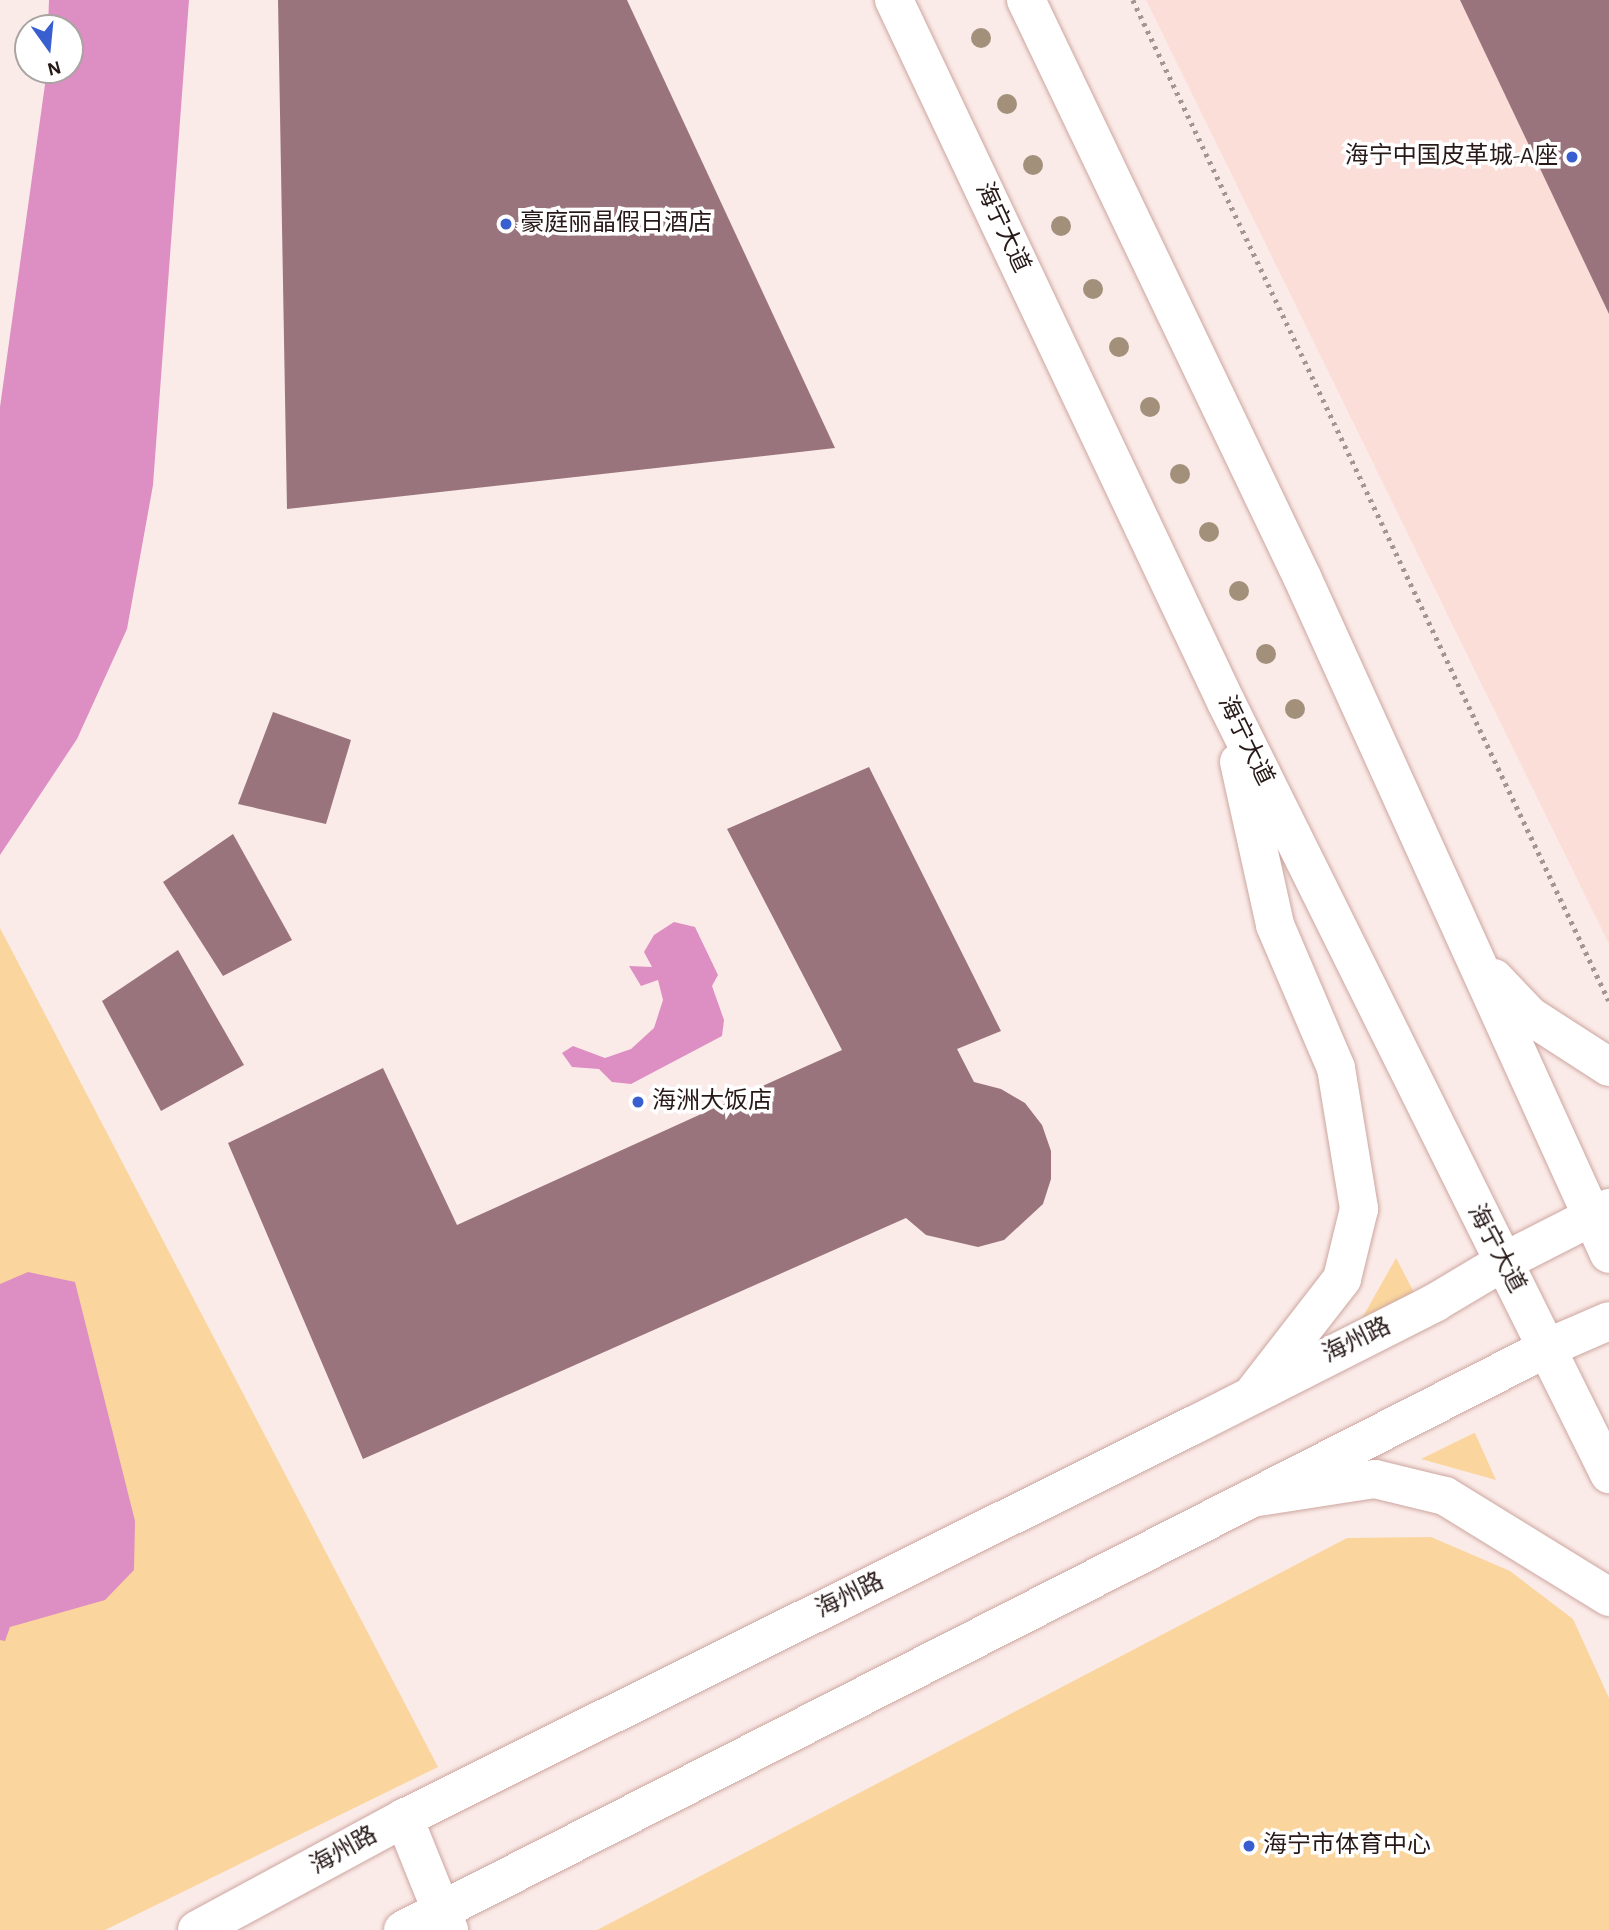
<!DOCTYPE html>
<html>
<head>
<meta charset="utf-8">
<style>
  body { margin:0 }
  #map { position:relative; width:1609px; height:1930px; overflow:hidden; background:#fbebe8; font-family:"Alegreya Sans","Noto Sans SC",sans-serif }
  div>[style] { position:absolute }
  .built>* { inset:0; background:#fcded9 }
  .green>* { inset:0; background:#fad69e }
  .water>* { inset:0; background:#dd8ec3 }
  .building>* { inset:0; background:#99747c }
  .path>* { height:4.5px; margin-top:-2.25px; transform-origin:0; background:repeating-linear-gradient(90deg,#a49593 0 3.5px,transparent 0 8.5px) }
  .roads { filter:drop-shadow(0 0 2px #cda6a0) drop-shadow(0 0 2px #cda6a0) }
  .minor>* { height:38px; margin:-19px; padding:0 19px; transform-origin:19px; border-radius:19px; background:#fff }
  .major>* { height:38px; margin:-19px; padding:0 19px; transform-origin:19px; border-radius:19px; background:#fff }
  .highway>* { height:38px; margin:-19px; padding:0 19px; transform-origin:19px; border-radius:19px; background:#fff }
  .trees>* { width:20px; height:20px; margin:-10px; border-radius:50%; background:#a2907b }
  .dots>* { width:19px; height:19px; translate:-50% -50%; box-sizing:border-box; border:4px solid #fff; border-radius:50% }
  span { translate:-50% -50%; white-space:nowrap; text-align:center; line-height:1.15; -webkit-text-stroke:7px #fff; paint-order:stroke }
  .poi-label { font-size:24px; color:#271917 }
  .right { translate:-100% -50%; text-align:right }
  .left { translate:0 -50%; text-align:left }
  .street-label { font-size:24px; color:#271917 }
  .north { position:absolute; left:14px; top:14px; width:70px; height:70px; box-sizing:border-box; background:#fff; border:2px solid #a9a3a2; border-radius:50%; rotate:165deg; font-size:19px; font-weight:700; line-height:28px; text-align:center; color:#271917 }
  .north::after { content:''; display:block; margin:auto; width:24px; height:32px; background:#385ecf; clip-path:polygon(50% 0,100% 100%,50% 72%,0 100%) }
</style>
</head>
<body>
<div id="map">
  <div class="built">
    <i style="clip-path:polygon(1146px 0,1609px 0,1609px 943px,1608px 942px)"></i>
  </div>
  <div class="green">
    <i style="clip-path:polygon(0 928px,438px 1767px,105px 1930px,0 1930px)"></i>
    <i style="clip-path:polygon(1396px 1258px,1417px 1298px,1356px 1329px)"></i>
    <i style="clip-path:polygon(1475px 1433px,1496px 1480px,1421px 1459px,1474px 1433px)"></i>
    <i style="clip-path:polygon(1431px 1537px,1510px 1571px,1573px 1619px,1609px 1698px,1609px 1930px,597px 1930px,1347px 1538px)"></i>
  </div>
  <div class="water">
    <i style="clip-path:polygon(49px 0,189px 0,153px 485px,127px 629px,77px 739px,0 855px,0 407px,47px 70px,70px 70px,70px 28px,48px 28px)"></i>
    <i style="clip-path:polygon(674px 922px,695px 927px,718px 975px,712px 986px,724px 1020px,722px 1036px,631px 1084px,612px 1082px,599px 1069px,572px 1067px,562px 1053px,573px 1046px,605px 1058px,631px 1049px,654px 1028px,663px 1000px,658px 980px,641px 986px,629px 966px,652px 967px,644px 952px,654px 935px)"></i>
    <i style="clip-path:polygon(28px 1272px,75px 1282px,135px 1521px,134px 1570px,105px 1600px,10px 1627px,5px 1641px,0 1640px,0 1284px)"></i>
  </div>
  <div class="building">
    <i style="clip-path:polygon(278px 0,627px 0,835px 448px,287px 509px)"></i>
    <i style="clip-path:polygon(1460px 0,1609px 0,1609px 314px)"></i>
    <i style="clip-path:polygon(273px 712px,351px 740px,326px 824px,238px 804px)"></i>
    <i style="clip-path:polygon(869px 767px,1001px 1031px,957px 1049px,974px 1082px,1001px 1089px,1025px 1103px,1042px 1125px,1051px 1151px,1051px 1179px,1043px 1204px,1004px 1240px,978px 1247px,926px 1235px,906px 1218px,363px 1459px,228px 1143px,383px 1068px,457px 1225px,842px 1050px,727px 829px)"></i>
    <i style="clip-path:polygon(233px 834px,292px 940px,223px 976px,163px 882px)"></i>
    <i style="clip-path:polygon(178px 950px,244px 1065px,161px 1111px,102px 1001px)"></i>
  </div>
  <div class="path">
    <i style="left:1133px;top:0;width:1108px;rotate:64.57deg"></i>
  </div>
  <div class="roads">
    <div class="minor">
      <i style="left:404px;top:1818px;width:121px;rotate:68.1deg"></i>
    </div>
    <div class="major">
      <i style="left:197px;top:1930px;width:235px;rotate:-28.4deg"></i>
      <i style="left:404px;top:1818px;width:880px;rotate:-26.45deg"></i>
      <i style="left:1192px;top:1426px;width:274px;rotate:-26.9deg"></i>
      <i style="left:1436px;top:1302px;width:78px;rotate:-30.8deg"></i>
      <i style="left:403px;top:1930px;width:1286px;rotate:-26.96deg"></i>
    </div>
    <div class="highway">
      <i style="left:894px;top:0;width:777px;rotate:64.69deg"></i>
      <i style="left:1226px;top:702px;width:862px;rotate:63.61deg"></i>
      <i style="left:1026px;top:0;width:640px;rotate:64.44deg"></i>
      <i style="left:1302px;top:577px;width:743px;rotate:65.61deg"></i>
      <i style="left:1239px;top:762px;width:167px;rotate:77.5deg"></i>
      <i style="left:1275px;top:925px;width:155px;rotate:66.9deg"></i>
      <i style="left:1336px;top:1068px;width:143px;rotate:80.7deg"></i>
      <i style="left:1359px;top:1209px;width:72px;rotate:103.7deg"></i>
      <i style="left:1342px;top:1279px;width:142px;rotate:127.8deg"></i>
      <i style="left:1494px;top:978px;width:52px;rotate:46.5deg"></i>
      <i style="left:1530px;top:1016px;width:94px;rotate:32.8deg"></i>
      <i style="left:1503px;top:1262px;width:119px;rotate:-27deg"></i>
      <i style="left:1549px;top:1347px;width:65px;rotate:-23.4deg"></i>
      <i style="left:1252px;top:1498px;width:124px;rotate:-8.8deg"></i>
      <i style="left:1375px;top:1479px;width:72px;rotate:13.7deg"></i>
      <i style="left:1445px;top:1496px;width:193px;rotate:31.6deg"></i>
    </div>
  </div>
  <div class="trees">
    <i style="left:981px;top:38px"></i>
    <i style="left:1007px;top:104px"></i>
    <i style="left:1033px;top:165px"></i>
    <i style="left:1061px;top:226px"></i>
    <i style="left:1093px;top:289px"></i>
    <i style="left:1119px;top:347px"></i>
    <i style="left:1150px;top:407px"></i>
    <i style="left:1180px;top:474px"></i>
    <i style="left:1209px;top:532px"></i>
    <i style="left:1239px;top:591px"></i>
    <i style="left:1266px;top:654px"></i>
    <i style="left:1295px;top:709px"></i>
  </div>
  <div class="dots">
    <i style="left:1572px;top:157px;background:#385ecf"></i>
    <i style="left:506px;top:224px;background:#385ecf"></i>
    <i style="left:638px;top:1102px;background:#385ecf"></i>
    <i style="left:1249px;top:1846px;background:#385ecf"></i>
  </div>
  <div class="poi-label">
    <span class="right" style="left:1558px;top:157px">海宁中国皮革城-A座</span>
    <span class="left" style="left:520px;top:224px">豪庭丽晶假日酒店</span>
    <span class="left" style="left:652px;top:1102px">海洲大饭店</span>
    <span class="left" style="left:1263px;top:1846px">海宁市体育中心</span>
  </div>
  <div class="street-label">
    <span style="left:1002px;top:228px;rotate:65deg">海宁大道</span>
    <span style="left:1245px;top:741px;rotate:64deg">海宁大道</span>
    <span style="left:1496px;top:1249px;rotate:62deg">海宁大道</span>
    <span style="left:1357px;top:1341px;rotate:-26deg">海州路</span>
    <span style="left:850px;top:1596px;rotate:-26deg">海州路</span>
    <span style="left:344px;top:1851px;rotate:-29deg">海州路</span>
  </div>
  <div class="north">N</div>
</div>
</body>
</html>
